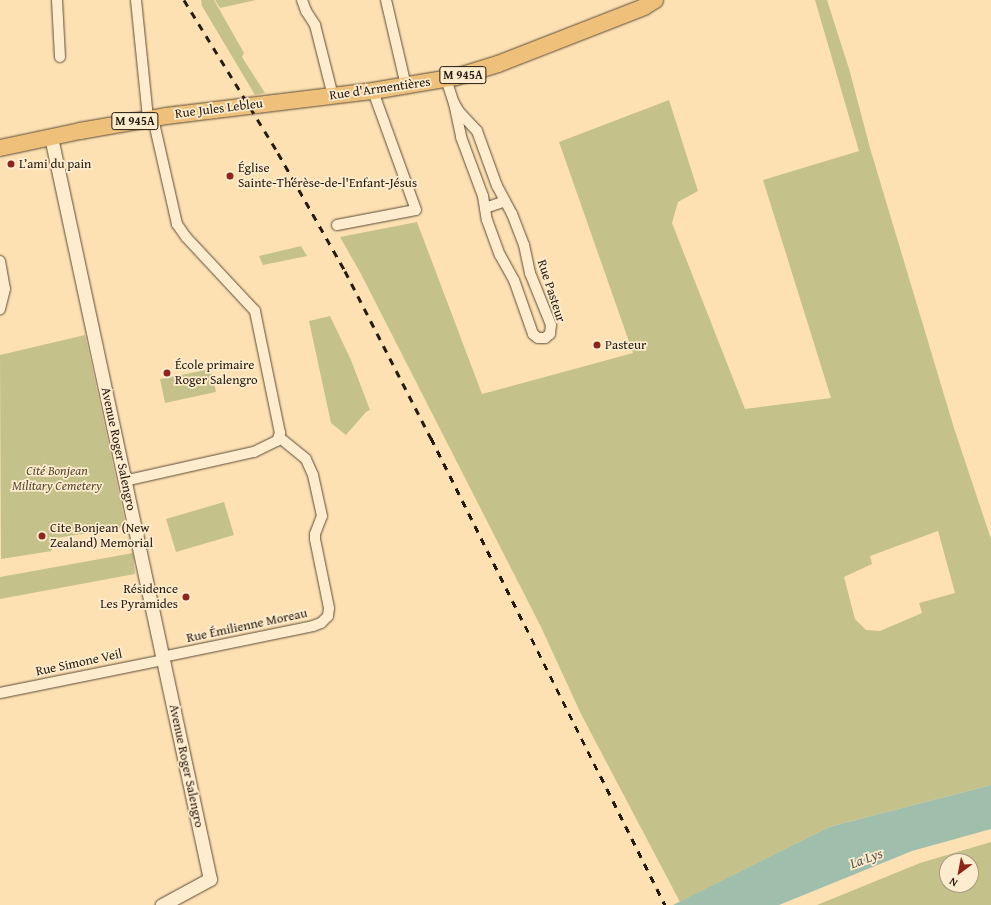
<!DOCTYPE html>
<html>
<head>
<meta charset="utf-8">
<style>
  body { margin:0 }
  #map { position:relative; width:991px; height:905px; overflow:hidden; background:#fee1b3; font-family:"Gentium Book Plus",serif }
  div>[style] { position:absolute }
  .green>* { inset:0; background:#c4c28a }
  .water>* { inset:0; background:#a0beac }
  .roads { filter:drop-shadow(0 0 1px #5b4c38) drop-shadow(0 0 1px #5b4c38) }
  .minor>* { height:10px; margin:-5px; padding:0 5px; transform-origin:5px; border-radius:5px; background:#feecce }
  .tertiary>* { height:13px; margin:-6.5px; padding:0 6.5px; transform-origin:6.5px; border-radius:6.5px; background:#feecce }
  .primary>* { height:16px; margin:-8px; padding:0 8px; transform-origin:8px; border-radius:8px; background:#efc07a }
  .rail>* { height:3px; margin-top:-1.5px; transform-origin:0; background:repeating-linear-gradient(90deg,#251a0f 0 7px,transparent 0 14px) }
  .dots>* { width:11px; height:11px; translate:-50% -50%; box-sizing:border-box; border:2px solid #feecce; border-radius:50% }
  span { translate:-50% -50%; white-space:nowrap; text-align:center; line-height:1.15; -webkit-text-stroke:3.5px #feecce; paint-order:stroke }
  .shield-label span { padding:1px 3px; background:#feecce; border:1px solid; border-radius:3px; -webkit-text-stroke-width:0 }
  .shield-label { font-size:12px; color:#251a0f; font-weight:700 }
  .street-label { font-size:13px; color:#251a0f }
  .poi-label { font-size:13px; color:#251a0f }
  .left { translate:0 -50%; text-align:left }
  .right { translate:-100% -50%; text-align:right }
  .park-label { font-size:13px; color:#554c34; font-style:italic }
  .water-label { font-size:14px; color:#505346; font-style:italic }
  .north { position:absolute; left:939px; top:853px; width:40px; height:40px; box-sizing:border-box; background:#feecce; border:1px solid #a79882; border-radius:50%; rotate:212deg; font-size:11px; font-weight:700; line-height:16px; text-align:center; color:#251a0f }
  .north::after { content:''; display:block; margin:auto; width:14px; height:18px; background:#8f2418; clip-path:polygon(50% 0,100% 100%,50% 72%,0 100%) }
</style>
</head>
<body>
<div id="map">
  <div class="green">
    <i style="clip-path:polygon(201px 0,214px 0,244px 53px,242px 57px,265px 93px,255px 95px,202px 6px)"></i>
    <i style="clip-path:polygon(215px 0,256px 0,220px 8px)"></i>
    <i style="clip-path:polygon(evenodd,815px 0,827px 0,850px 72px,870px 148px,954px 428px,991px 539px,991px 785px,829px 827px,680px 902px,581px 714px,541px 627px,361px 274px,340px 237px,417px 222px,482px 394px,633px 353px,559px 142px,669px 100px,698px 191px,678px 202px,672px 223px,745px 409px,831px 398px,763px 180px,859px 151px,815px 0,938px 531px,955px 593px,919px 603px,922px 613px,880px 631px,866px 630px,855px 619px,844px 577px,872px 564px,870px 556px,938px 531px)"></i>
    <i style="clip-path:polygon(301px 246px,307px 256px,263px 265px,259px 256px)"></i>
    <i style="clip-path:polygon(330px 316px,351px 360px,370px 410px,366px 412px,346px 435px,331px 423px,309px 321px)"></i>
    <i style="clip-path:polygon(85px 335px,126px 527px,50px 539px,52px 551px,1px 559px,0 355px)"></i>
    <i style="clip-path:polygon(211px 369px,216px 392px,165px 403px,160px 379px)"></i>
    <i style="clip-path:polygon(224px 502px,234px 535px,176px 552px,166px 519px)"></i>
    <i style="clip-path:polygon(133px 553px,135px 574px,0 599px,0 577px)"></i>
    <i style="clip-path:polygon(evenodd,991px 842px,991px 905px,817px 905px,920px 863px,991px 842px,947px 861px,971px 861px,971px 885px,947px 885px,947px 861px)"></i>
  </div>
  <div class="water">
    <i style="clip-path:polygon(991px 785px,991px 829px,912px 851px,779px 905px,673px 905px,829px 827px)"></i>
  </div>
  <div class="roads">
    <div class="minor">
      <i style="left:57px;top:0;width:57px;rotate:87deg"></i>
      <i style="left:136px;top:0;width:120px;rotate:84.2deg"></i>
      <i style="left:302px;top:0;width:12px;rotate:70deg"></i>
      <i style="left:306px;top:11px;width:17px;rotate:57deg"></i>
      <i style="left:315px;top:25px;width:73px;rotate:75.8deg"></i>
      <i style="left:386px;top:0;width:88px;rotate:76.9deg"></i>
      <i style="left:446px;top:79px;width:25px;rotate:72deg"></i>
      <i style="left:454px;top:103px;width:35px;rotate:78deg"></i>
      <i style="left:461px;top:137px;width:63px;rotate:69.6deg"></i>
      <i style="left:483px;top:196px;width:24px;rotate:81deg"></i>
      <i style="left:487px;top:220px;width:37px;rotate:70deg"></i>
      <i style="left:500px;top:255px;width:29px;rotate:61deg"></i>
      <i style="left:514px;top:280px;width:57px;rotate:70.6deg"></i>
      <i style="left:533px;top:334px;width:6px;rotate:39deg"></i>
      <i style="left:538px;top:338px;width:7px"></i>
      <i style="left:545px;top:338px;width:6px;rotate:-39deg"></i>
      <i style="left:550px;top:334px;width:9px;rotate:-84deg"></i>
      <i style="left:551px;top:325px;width:56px;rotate:-112deg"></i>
      <i style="left:530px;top:273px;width:29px;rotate:-102deg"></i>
      <i style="left:524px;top:245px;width:33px;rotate:-111deg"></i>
      <i style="left:512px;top:214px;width:32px;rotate:-118deg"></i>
      <i style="left:497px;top:186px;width:59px;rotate:-110deg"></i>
      <i style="left:477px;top:131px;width:25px;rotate:-133deg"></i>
      <i style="left:460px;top:113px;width:12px;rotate:-121deg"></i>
      <i style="left:485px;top:208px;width:21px;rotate:-19deg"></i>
      <i style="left:337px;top:225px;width:80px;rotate:-10.8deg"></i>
      <i style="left:416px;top:210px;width:127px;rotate:-109.9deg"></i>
      <i style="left:0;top:261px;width:28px;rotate:80deg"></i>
      <i style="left:5px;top:289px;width:21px;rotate:104deg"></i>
      <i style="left:124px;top:481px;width:133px;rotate:-12.6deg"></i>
      <i style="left:254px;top:452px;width:25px;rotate:-26deg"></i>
      <i style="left:277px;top:441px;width:9px;rotate:-69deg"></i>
      <i style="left:280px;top:433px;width:125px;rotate:-101.6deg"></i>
      <i style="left:255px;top:311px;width:101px;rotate:-133deg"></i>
      <i style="left:186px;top:237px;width:16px;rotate:-125deg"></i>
      <i style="left:177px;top:224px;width:109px;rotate:-102.8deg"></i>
      <i style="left:162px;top:657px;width:154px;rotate:-11.6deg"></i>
      <i style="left:313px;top:626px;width:9px;rotate:-21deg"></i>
      <i style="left:321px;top:623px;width:10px;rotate:-45deg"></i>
      <i style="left:328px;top:616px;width:8px;rotate:-83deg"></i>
      <i style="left:329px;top:608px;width:70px;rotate:-101.5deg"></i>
      <i style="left:315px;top:539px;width:5px;rotate:-90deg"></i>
      <i style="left:315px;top:534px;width:19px;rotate:-69deg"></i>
      <i style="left:322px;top:516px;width:42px;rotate:-102.4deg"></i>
      <i style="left:313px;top:475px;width:17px;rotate:-114deg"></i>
      <i style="left:306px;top:459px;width:35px;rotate:-141deg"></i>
      <i style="left:0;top:693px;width:166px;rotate:-11.4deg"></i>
    </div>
    <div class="tertiary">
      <i style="left:51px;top:137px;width:759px;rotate:77.91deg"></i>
      <i style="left:210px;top:879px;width:55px;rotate:151.6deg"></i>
    </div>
    <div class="primary">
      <i style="left:0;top:148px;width:82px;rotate:-12deg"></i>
      <i style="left:80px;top:131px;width:87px;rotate:-9.9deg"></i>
      <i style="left:166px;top:116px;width:209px;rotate:-6.9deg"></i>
      <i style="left:373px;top:91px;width:84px;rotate:-9.6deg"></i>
      <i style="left:456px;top:77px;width:44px;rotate:-17.2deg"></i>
      <i style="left:498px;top:64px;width:157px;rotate:-21.3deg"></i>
      <i style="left:644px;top:7px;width:13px;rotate:-32deg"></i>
    </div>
  </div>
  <div class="rail">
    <i style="left:184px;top:0;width:180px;rotate:58.4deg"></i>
    <i style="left:278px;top:153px;width:136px;rotate:60.4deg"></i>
    <i style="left:345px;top:271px;width:188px;rotate:62.8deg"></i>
    <i style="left:431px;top:438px;width:522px;rotate:63.39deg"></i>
  </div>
  <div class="dots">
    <i style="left:11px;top:164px;background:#8f2418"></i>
    <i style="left:230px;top:176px;background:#8f2418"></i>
    <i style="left:597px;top:345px;background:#8f2418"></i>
    <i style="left:167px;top:373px;background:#8f2418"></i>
    <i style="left:42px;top:536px;background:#8f2418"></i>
    <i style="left:186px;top:597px;background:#8f2418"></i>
  </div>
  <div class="shield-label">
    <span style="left:463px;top:75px">M 945A</span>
    <span style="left:135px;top:121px">M 945A</span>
  </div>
  <div class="street-label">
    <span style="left:380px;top:89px;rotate:-8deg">Rue d'Armentières</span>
    <span style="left:219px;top:109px;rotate:-7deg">Rue Jules Lebleu</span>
    <span style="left:551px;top:291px;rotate:72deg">Rue Pasteur</span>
    <span style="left:118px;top:449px;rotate:78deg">Avenue Roger Salengro</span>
    <span style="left:247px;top:626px;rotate:-12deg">Rue Émilienne Moreau</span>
    <span style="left:79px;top:663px;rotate:-12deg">Rue Simone Veil</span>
    <span style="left:186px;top:766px;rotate:78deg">Avenue Roger Salengro</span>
  </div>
  <div class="poi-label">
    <span class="left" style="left:19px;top:164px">L’ami du pain</span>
    <span class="left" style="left:238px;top:176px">Église<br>Sainte-Thérèse-de-l'Enfant-Jésus</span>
    <span class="left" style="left:605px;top:345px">Pasteur</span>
    <span class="left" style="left:175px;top:373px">École primaire<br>Roger Salengro</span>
    <span class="left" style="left:50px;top:536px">Cite Bonjean (New<br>Zealand) Memorial</span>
    <span class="right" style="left:178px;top:597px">Résidence<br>Les Pyramides</span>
  </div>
  <div class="park-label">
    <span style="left:57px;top:479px">Cité Bonjean<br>Military Cemetery</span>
  </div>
  <div class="water-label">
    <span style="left:866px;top:858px;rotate:-20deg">La Lys</span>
  </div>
  <div class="north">N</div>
</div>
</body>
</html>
